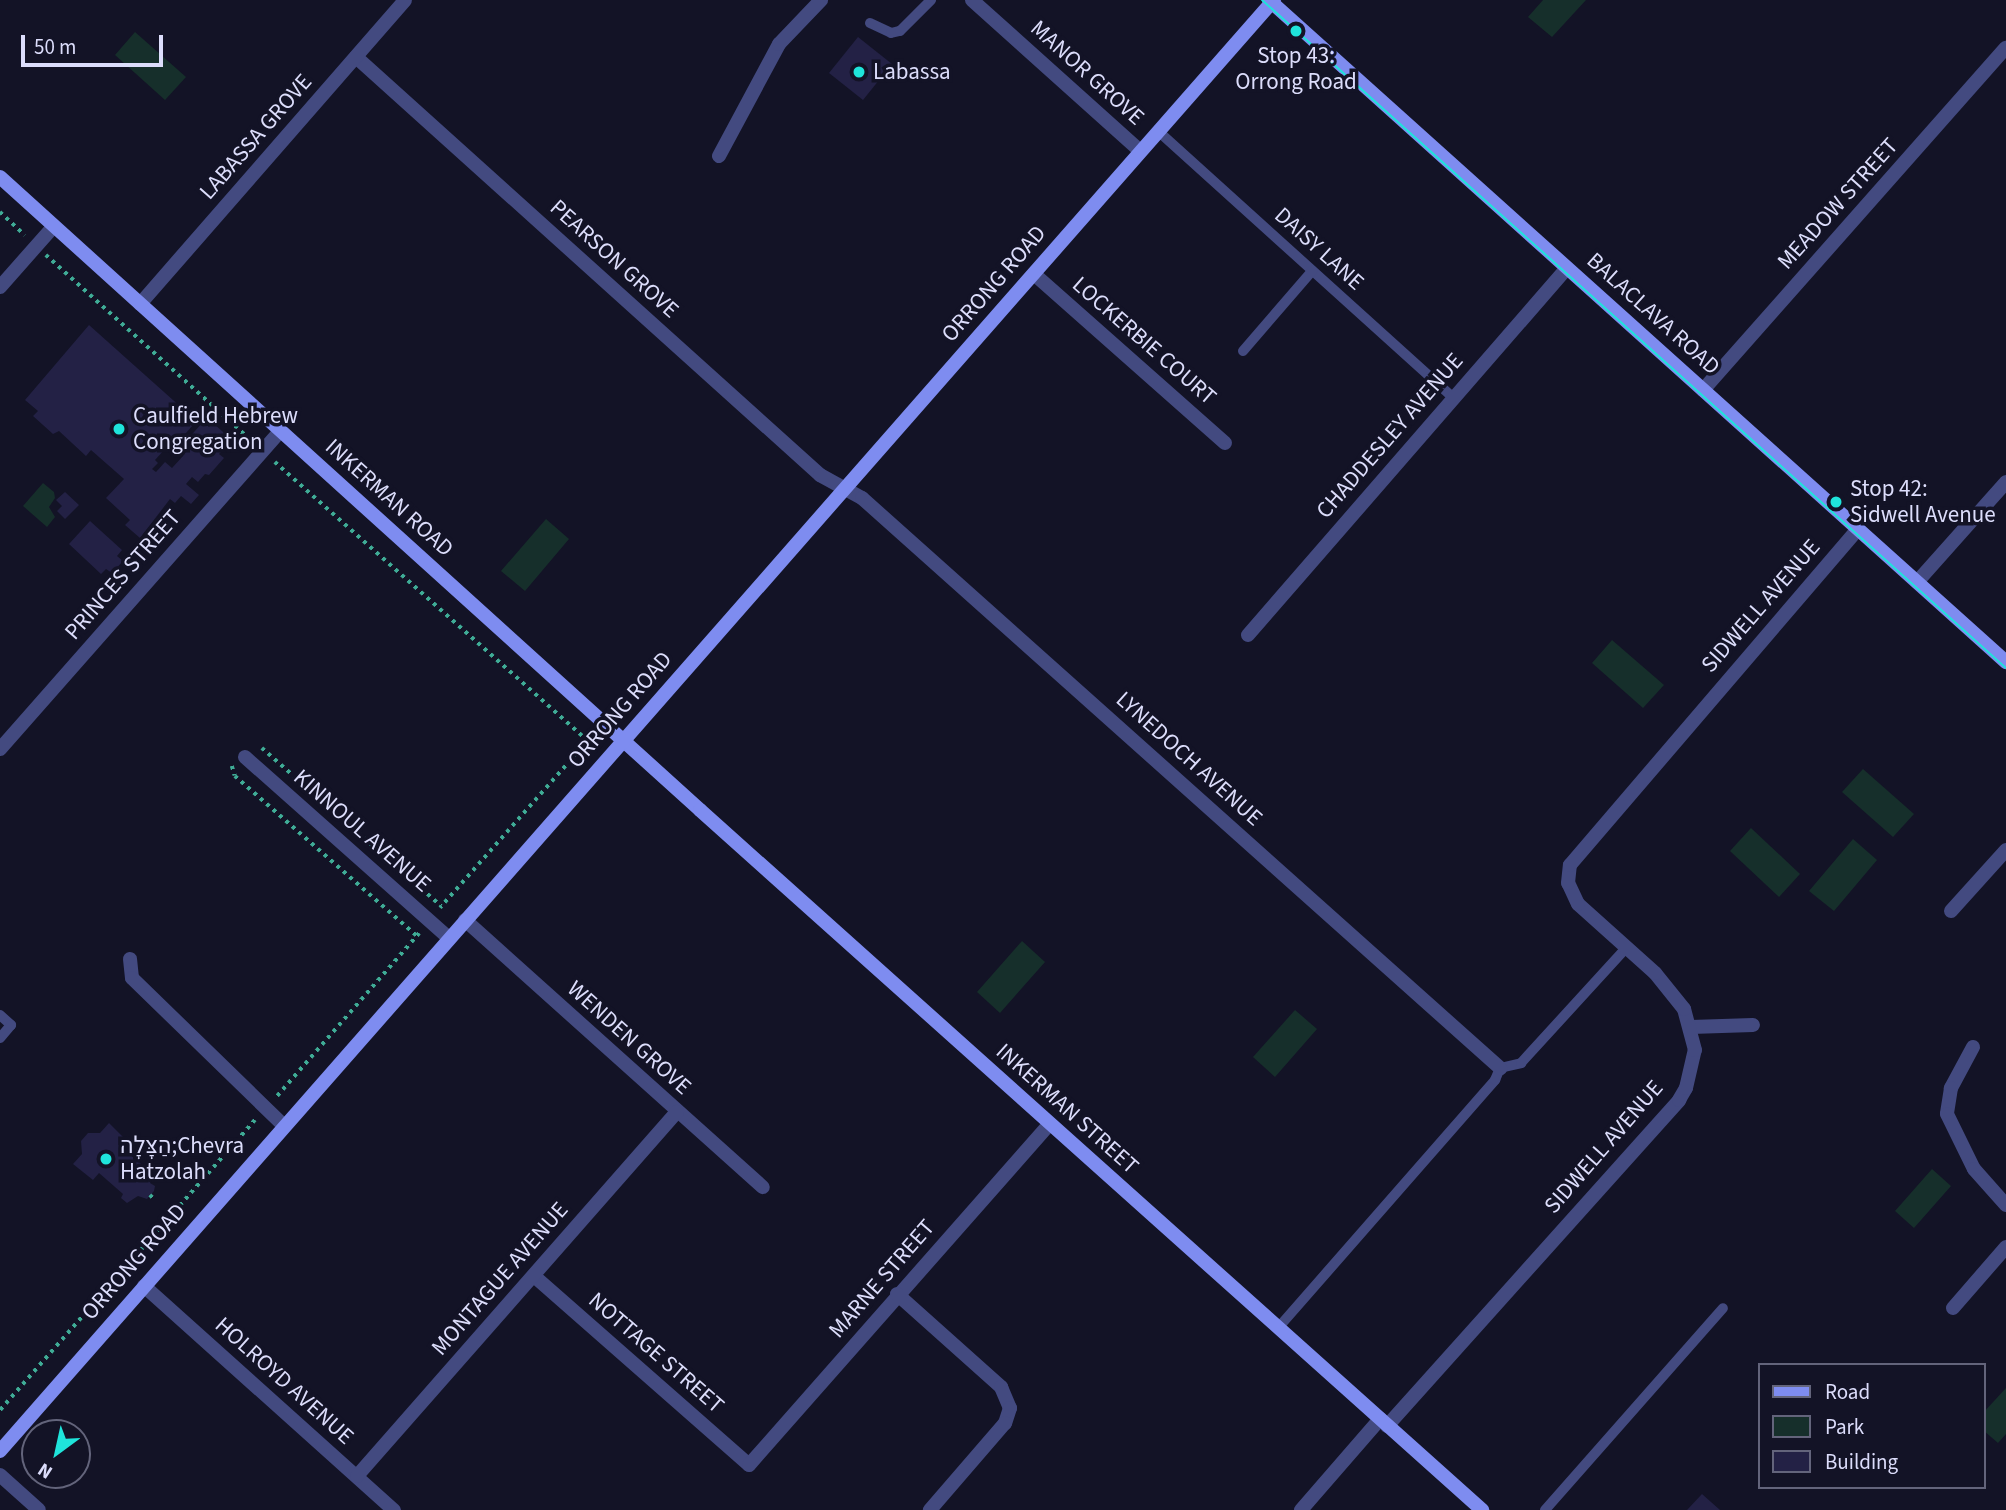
<!DOCTYPE html>
<html>
<head>
<meta charset="utf-8">
<style>
  body { margin:0 }
  #map { position:relative; width:2006px; height:1510px; overflow:hidden; background:#131326; font-family:"Source Sans 3",Heebo,sans-serif }
  div>[style] { position:absolute }
  .green>* { inset:0; background:#162f2b }
  .building>* { inset:0; background:#232145 }
  .path>* { height:3.5px; margin-top:-1.75px; transform-origin:0; background:repeating-linear-gradient(90deg,#3fac96 0 3.5px,transparent 0 8.5px) }
  .lane>* { height:10px; margin:-5px; padding:0 5px; transform-origin:5px; border-radius:5px; background:#434a80 }
  .street>* { height:14px; margin:-7px; padding:0 7px; transform-origin:7px; border-radius:7px; background:#434a80 }
  .secondary>* { height:14px; margin:-7px; padding:0 7px; transform-origin:7px; border-radius:7px; background:#7e8cf0 }
  .tram>* { height:2px; margin:-1px; padding:0 1px; transform-origin:1px; border-radius:1px; background:#1fe4db }
  .dots>* { width:19px; height:19px; translate:-50% -50%; box-sizing:border-box; border:4px solid #131326; border-radius:50% }
  span { translate:-50% -50%; white-space:nowrap; text-align:center; line-height:1.15; -webkit-text-stroke:7px #131326; paint-order:stroke }
  .poi-label { font-size:23px; color:#dcddfb }
  .left { translate:0 -50%; text-align:left }
  .street-label { font-size:23px; color:#dcddfb }
  .legend { position:absolute; left:1758px; top:1363px; width:228px; height:126px; box-sizing:border-box; background:#131326; border:2px solid #63647b; margin:0; padding:9px 12px; list-style:none; font-size:21px; color:#dcddfb }
  .legend li { display:flex; align-items:center; gap:14px; height:35px }
  .legend b { width:35px; border:2px solid #63647b }
  .north { position:absolute; left:21px; top:1419px; width:70px; height:70px; box-sizing:border-box; background:#131326; border:2px solid #63647b; border-radius:50%; rotate:213deg; font-size:19px; font-weight:700; line-height:28px; text-align:center; color:#dcddfb }
  .north::after { content:''; display:block; margin:auto; width:24px; height:32px; background:#1fe4db; clip-path:polygon(50% 0,100% 100%,50% 72%,0 100%) }
  .scale { position:absolute; left:21px; top:35px; width:142px; height:32px; box-sizing:border-box; border:4px solid #dcddfb; border-top:0; padding-left:9px; font-size:21px; line-height:24px; white-space:nowrap; color:#dcddfb; -webkit-text-stroke:5px #131326; paint-order:stroke }
</style>
</head>
<body>
<div id="map">
  <div class="green">
    <i style="clip-path:polygon(1543px 0,1586px 0,1552px 37px,1528px 17px)"></i>
    <i style="clip-path:polygon(135px 32px,186px 77px,165px 100px,115px 55px)"></i>
    <i style="clip-path:polygon(43px 483px,54px 492px,55px 498px,49px 507px,55px 517px,47px 527px,23px 506px)"></i>
    <i style="clip-path:polygon(546px 519px,569px 539px,525px 591px,501px 571px)"></i>
    <i style="clip-path:polygon(1612px 640px,1664px 685px,1643px 708px,1592px 663px)"></i>
    <i style="clip-path:polygon(1863px 769px,1914px 814px,1893px 837px,1842px 792px)"></i>
    <i style="clip-path:polygon(1751px 828px,1800px 874px,1779px 897px,1730px 851px)"></i>
    <i style="clip-path:polygon(1853px 839px,1877px 860px,1834px 911px,1809px 891px)"></i>
    <i style="clip-path:polygon(1022px 941px,1045px 962px,1000px 1013px,977px 992px)"></i>
    <i style="clip-path:polygon(1295px 1010px,1317px 1029px,1275px 1077px,1253px 1057px)"></i>
    <i style="clip-path:polygon(1932px 1169px,1951px 1186px,1914px 1228px,1895px 1211px)"></i>
    <i style="clip-path:polygon(2006px 1388px,2006px 1434px,1998px 1443px,1983px 1430px,1983px 1413px)"></i>
  </div>
  <div class="building">
    <i style="clip-path:polygon(858px 37px,892px 64px,863px 100px,829px 73px)"></i>
    <i style="clip-path:polygon(89px 325px,192px 417px,188px 421px,193px 425px,179px 441px,175px 438px,155px 460px,158px 463px,152px 469px,156px 472px,165px 462px,172px 468px,183px 456px,177px 451px,203px 422px,209px 427px,213px 423px,232px 440px,219px 454px,224px 458px,209px 475px,205px 474px,198px 482px,192px 477px,186px 484px,199px 495px,191px 504px,181px 496px,175px 503px,170px 499px,140px 538px,125px 525px,130px 520px,106px 498px,124px 479px,91px 450px,86px 456px,59px 431px,53px 434px,33px 416px,38px 411px,25px 400px)"></i>
    <i style="clip-path:polygon(65px 492px,79px 505px,65px 519px,57px 511px,62px 506px,56px 500px)"></i>
    <i style="clip-path:polygon(90px 521px,122px 550px,117px 556px,123px 561px,112px 573px,106px 569px,101px 574px,69px 544px)"></i>
    <i style="clip-path:polygon(109px 1123px,127px 1141px,121px 1147px,145px 1167px,148px 1165px,155px 1172px,150px 1183px,155px 1186px,154px 1191px,147px 1199px,138px 1196px,127px 1203px,121px 1198px,123px 1194px,99px 1173px,93px 1180px,73px 1164px,82px 1154px,81px 1141px,88px 1133px,100px 1133px)"></i>
    <i style="clip-path:polygon(1702px 1494px,1720px 1510px,1687px 1510px)"></i>
  </div>
  <div class="path">
    <i style="left:0;top:212px;width:34px;rotate:43deg"></i>
    <i style="left:46px;top:255px;width:276px;rotate:42.1deg"></i>
    <i style="left:275px;top:462px;width:419px;rotate:41.7deg"></i>
    <i style="left:588px;top:741px;width:223px;rotate:131.5deg"></i>
    <i style="left:262px;top:748px;width:239px;rotate:41.4deg"></i>
    <i style="left:232px;top:766px;width:10px;rotate:73deg"></i>
    <i style="left:235px;top:776px;width:242px;rotate:41.3deg"></i>
    <i style="left:277px;top:1096px;width:216px;rotate:-48.9deg"></i>
    <i style="left:150px;top:1195px;width:4px;rotate:45deg"></i>
    <i style="left:0;top:1410px;width:386px;rotate:-48.7deg"></i>
  </div>
  <div class="lane">
    <i style="left:870px;top:23px;width:23px;rotate:25deg"></i>
    <i style="left:891px;top:33px;width:9px;rotate:-13deg"></i>
    <i style="left:900px;top:31px;width:44px;rotate:-45deg"></i>
    <i style="left:1158px;top:131px;width:398px;rotate:42.1deg"></i>
    <i style="left:1243px;top:351px;width:106px;rotate:-49.2deg"></i>
    <i style="left:0;top:1015px;width:15px;rotate:42deg"></i>
    <i style="left:11px;top:1025px;width:17px;rotate:130deg"></i>
    <i style="left:1278px;top:1328px;width:330px;rotate:-48.8deg"></i>
    <i style="left:1495px;top:1080px;width:13px;rotate:-67deg"></i>
    <i style="left:1500px;top:1068px;width:22px;rotate:-13deg"></i>
    <i style="left:1521px;top:1063px;width:156px;rotate:-47.6deg"></i>
    <i style="left:1545px;top:1510px;width:269px;rotate:-48.6deg"></i>
  </div>
  <div class="street">
    <i style="left:972px;top:0;width:226px;rotate:41.9deg"></i>
    <i style="left:356px;top:57px;width:625px;rotate:42.01deg"></i>
    <i style="left:820px;top:475px;width:48px;rotate:28.7deg"></i>
    <i style="left:862px;top:498px;width:856px;rotate:41.78deg"></i>
    <i style="left:719px;top:156px;width:127px;rotate:-61.8deg"></i>
    <i style="left:779px;top:44px;width:61px;rotate:-46.3deg"></i>
    <i style="left:1034px;top:274px;width:255px;rotate:41.5deg"></i>
    <i style="left:0;top:287px;width:81px;rotate:-48.5deg"></i>
    <i style="left:140px;top:304px;width:403px;rotate:-48.9deg"></i>
    <i style="left:1703px;top:390px;width:457px;rotate:-48.5deg"></i>
    <i style="left:1917px;top:582px;width:134px;rotate:-48.3deg"></i>
    <i style="left:1248px;top:635px;width:486px;rotate:-49deg"></i>
    <i style="left:0;top:749px;width:424px;rotate:-48.6deg"></i>
    <i style="left:245px;top:757px;width:273px;rotate:41.6deg"></i>
    <i style="left:1951px;top:911px;width:82px;rotate:-48deg"></i>
    <i style="left:465px;top:920px;width:400px;rotate:41.9deg"></i>
    <i style="left:130px;top:959px;width:19px;rotate:84deg"></i>
    <i style="left:132px;top:978px;width:212px;rotate:44.2deg"></i>
    <i style="left:1691px;top:1027px;width:62px;rotate:-1.8deg"></i>
    <i style="left:1973px;top:1047px;width:47px;rotate:118.2deg"></i>
    <i style="left:1951px;top:1088px;width:26px;rotate:99deg"></i>
    <i style="left:1947px;top:1114px;width:61px;rotate:63.9deg"></i>
    <i style="left:1974px;top:1169px;width:48px;rotate:48.4deg"></i>
    <i style="left:534px;top:1276px;width:286px;rotate:41.3deg"></i>
    <i style="left:749px;top:1465px;width:455px;rotate:-48.6deg"></i>
    <i style="left:144px;top:1286px;width:336px;rotate:41.9deg"></i>
    <i style="left:897px;top:1294px;width:140px;rotate:41.8deg"></i>
    <i style="left:1001px;top:1387px;width:23px;rotate:67deg"></i>
    <i style="left:1010px;top:1408px;width:16px;rotate:108deg"></i>
    <i style="left:1005px;top:1423px;width:115px;rotate:130.8deg"></i>
    <i style="left:1953px;top:1308px;width:81px;rotate:-49deg"></i>
    <i style="left:1387px;top:1426px;width:438px;rotate:-48.1deg"></i>
    <i style="left:1679px;top:1100px;width:14px;rotate:-60deg"></i>
    <i style="left:1686px;top:1088px;width:39px;rotate:-77deg"></i>
    <i style="left:1695px;top:1050px;width:42px;rotate:-105deg"></i>
    <i style="left:1684px;top:1009px;width:46px;rotate:-128.9deg"></i>
    <i style="left:1655px;top:973px;width:103px;rotate:-138.1deg"></i>
    <i style="left:1578px;top:904px;width:23px;rotate:-115deg"></i>
    <i style="left:1568px;top:883px;width:18px;rotate:-84deg"></i>
    <i style="left:1570px;top:865px;width:443px;rotate:-49.4deg"></i>
    <i style="left:0;top:1475px;width:52px;rotate:41.9deg"></i>
    <i style="left:357px;top:1476px;width:485px;rotate:-48.7deg"></i>
    <i style="left:1301px;top:1510px;width:121px;rotate:-49deg"></i>
  </div>
  <div class="secondary">
    <i style="left:1269px;top:0;width:991px;rotate:41.93deg"></i>
    <i style="left:0;top:177px;width:944px;rotate:42.12deg"></i>
    <i style="left:700px;top:810px;width:1050px;rotate:41.83deg"></i>
    <i style="left:0;top:1451px;width:1931px;rotate:-48.72deg"></i>
  </div>
  <div class="tram">
    <i style="left:1262px;top:0;width:1000px;rotate:41.92deg"></i>
  </div>
  <div class="dots">
    <i style="left:1296px;top:31px;background:#1fe4db"></i>
    <i style="left:859px;top:72px;background:#1fe4db"></i>
    <i style="left:119px;top:429px;background:#1fe4db"></i>
    <i style="left:1836px;top:502px;background:#1fe4db"></i>
    <i style="left:106px;top:1159px;background:#1fe4db"></i>
  </div>
  <div class="poi-label">
    <span style="left:1296px;top:69px">Stop 43:<br>Orrong Road</span>
    <span class="left" style="left:873px;top:72px">Labassa</span>
    <span class="left" style="left:133px;top:429px">Caulfield Hebrew<br>Congregation</span>
    <span class="left" style="left:1850px;top:502px">Stop 42:<br>Sidwell Avenue</span>
    <span class="left" style="left:120px;top:1159px">הַצָּלָה;Chevra<br>Hatzolah</span>
  </div>
  <div class="street-label">
    <span style="left:1087px;top:73px;rotate:42deg">MANOR GROVE</span>
    <span style="left:256px;top:137px;rotate:-49deg">LABASSA GROVE</span>
    <span style="left:1838px;top:204px;rotate:-48deg">MEADOW STREET</span>
    <span style="left:1319px;top:249px;rotate:42deg">DAISY LANE</span>
    <span style="left:614px;top:259px;rotate:42deg">PEARSON GROVE</span>
    <span style="left:994px;top:284px;rotate:-49deg">ORRONG ROAD</span>
    <span style="left:1653px;top:314px;rotate:42deg">BALACLAVA ROAD</span>
    <span style="left:1144px;top:341px;rotate:41deg">LOCKERBIE COURT</span>
    <span style="left:1390px;top:436px;rotate:-49deg">CHADDESLEY AVENUE</span>
    <span style="left:389px;top:498px;rotate:42deg">INKERMAN ROAD</span>
    <span style="left:123px;top:575px;rotate:-49deg">PRINCES STREET</span>
    <span style="left:1761px;top:606px;rotate:-49deg">SIDWELL AVENUE</span>
    <span style="left:620px;top:710px;rotate:-49deg">ORRONG ROAD</span>
    <span style="left:1189px;top:759px;rotate:42deg">LYNEDOCH AVENUE</span>
    <span style="left:362px;top:831px;rotate:41deg">KINNOUL AVENUE</span>
    <span style="left:629px;top:1038px;rotate:42deg">WENDEN GROVE</span>
    <span style="left:1067px;top:1109px;rotate:42deg">INKERMAN STREET</span>
    <span style="left:1604px;top:1147px;rotate:-49deg">SIDWELL AVENUE</span>
    <span style="left:134px;top:1262px;rotate:-49deg">ORRONG ROAD</span>
    <span style="left:500px;top:1279px;rotate:-49deg">MONTAGUE AVENUE</span>
    <span style="left:882px;top:1279px;rotate:-49deg">MARNE STREET</span>
    <span style="left:656px;top:1353px;rotate:41deg">NOTTAGE STREET</span>
    <span style="left:284px;top:1381px;rotate:42deg">HOLROYD AVENUE</span>
  </div>
  <ul class="legend">
  <li><b style="height:9px;background:#7e8cf0"></b>Road</li>
  <li><b style="height:19px;background:#162f2b"></b>Park</li>
  <li><b style="height:19px;background:#232145"></b>Building</li>
  </ul>
  <div class="north">N</div>
  <div class="scale">50 m</div>
</div>
</body>
</html>
